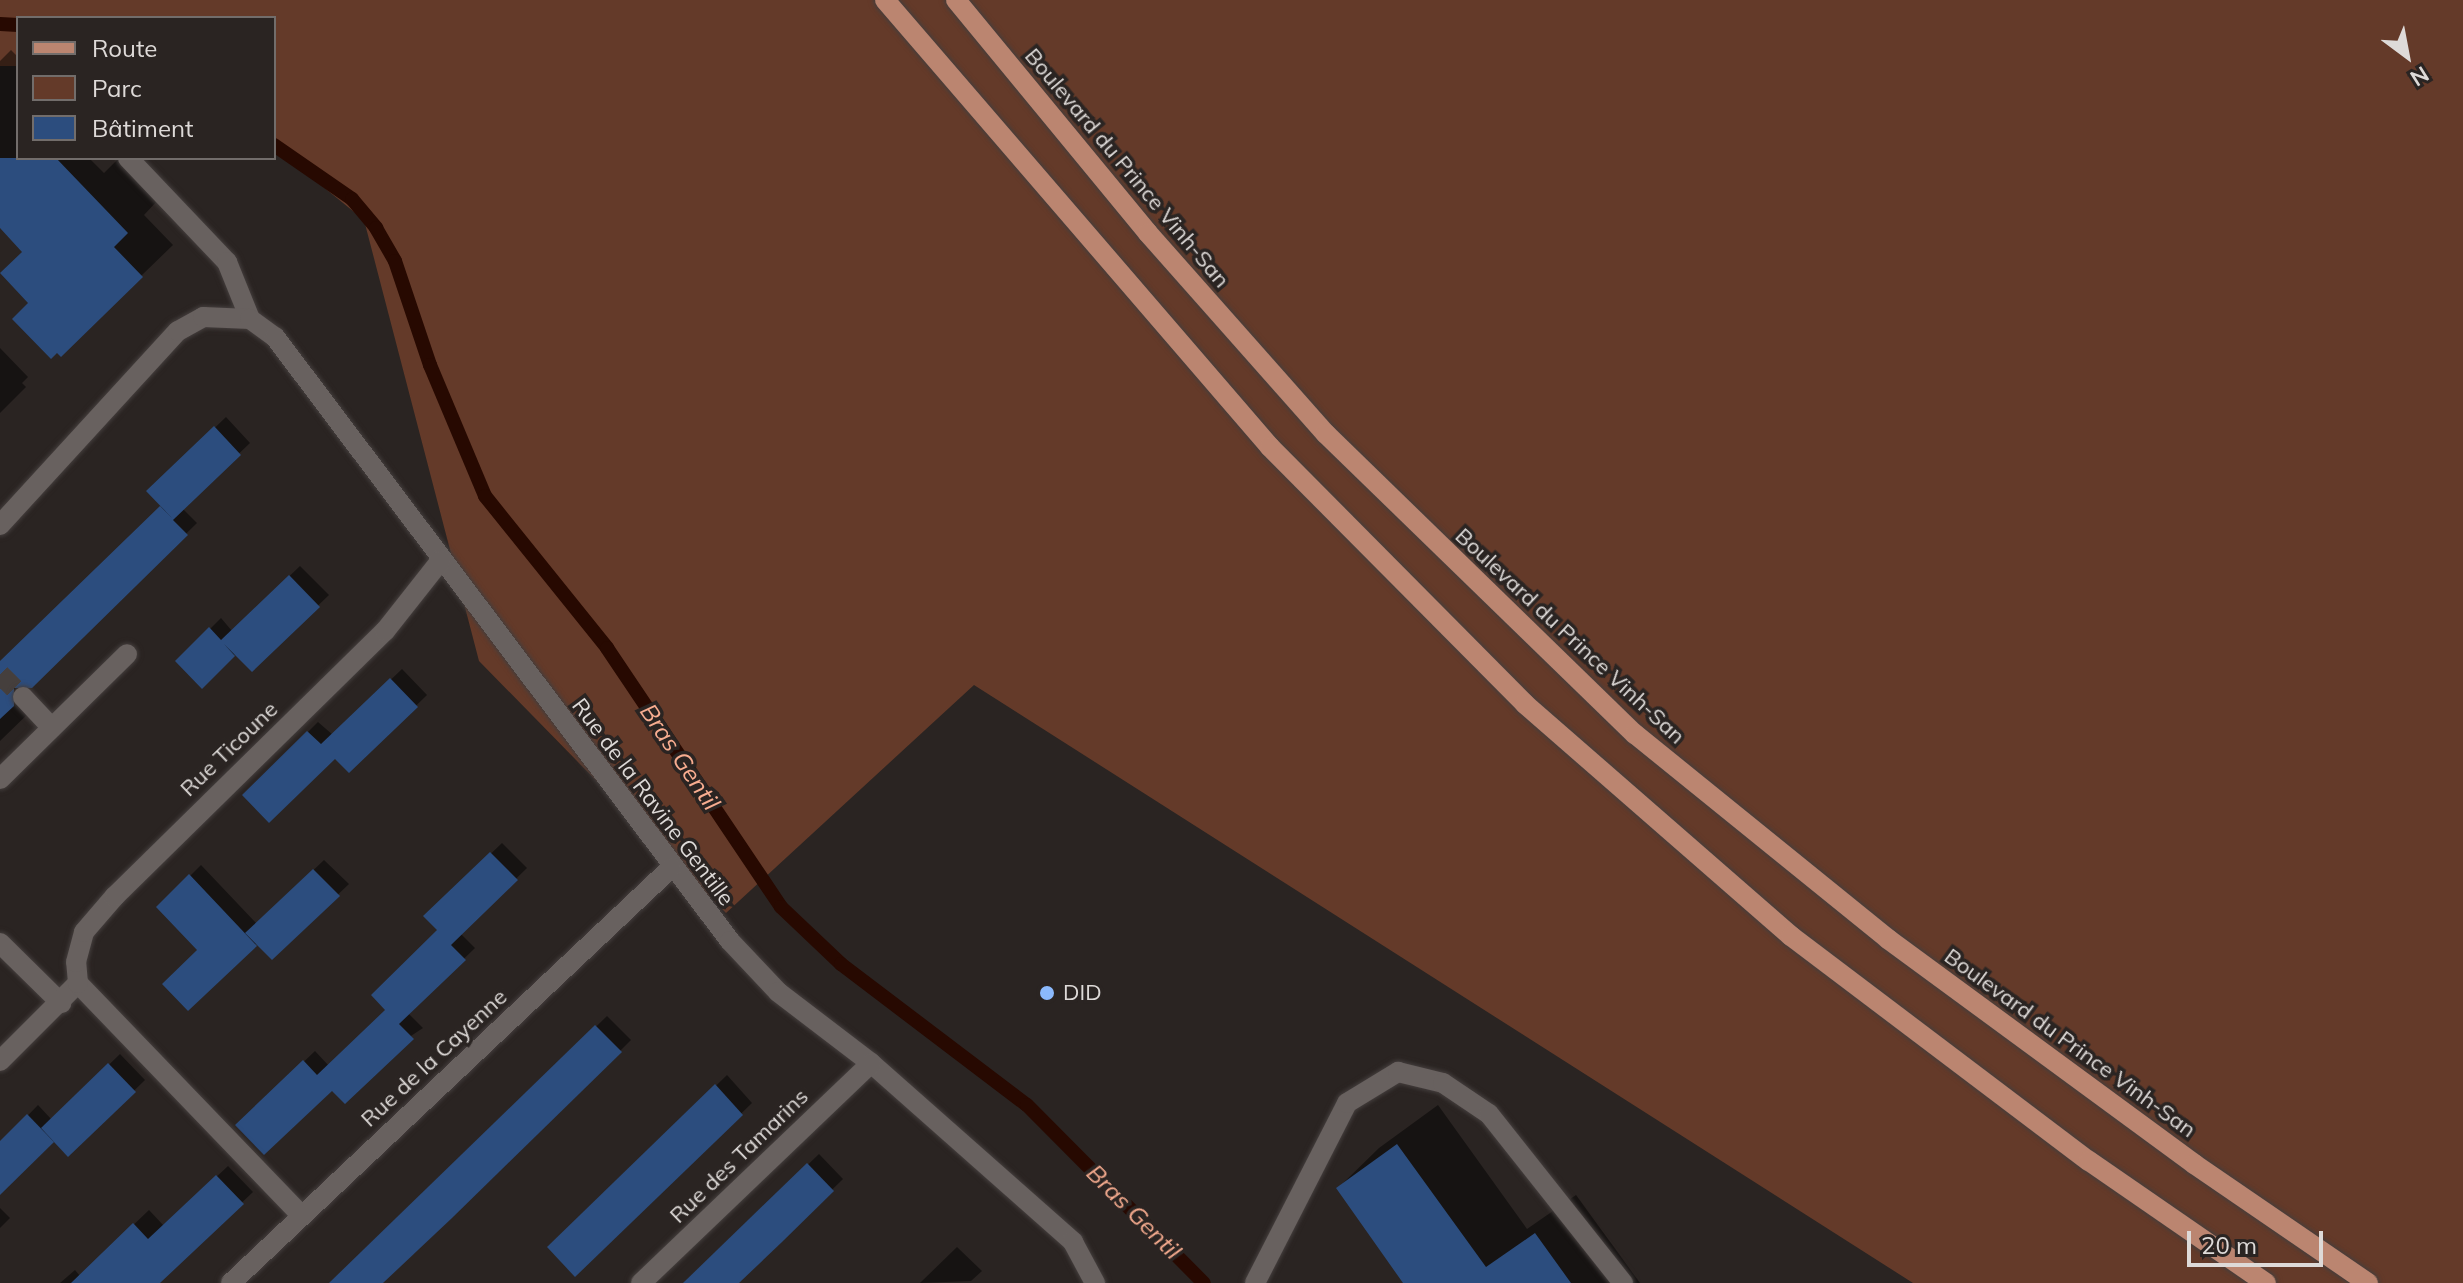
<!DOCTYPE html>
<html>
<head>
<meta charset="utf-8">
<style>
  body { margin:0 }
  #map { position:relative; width:2463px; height:1283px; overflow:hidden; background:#2a2422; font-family:Mulish,sans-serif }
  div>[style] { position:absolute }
  .green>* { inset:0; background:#643a29 }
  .shadow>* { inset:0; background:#0007 }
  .stream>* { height:14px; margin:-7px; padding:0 7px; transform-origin:7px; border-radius:7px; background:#270901 }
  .building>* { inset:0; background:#2c4d7e }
  .minor-tunnel>* { height:20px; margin-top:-10px; transform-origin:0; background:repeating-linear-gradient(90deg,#453f3d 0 20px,transparent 0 30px) }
  .roads { filter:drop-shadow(0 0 2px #443e3d) drop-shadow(0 0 2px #443e3d) }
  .minor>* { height:20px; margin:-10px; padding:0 10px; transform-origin:10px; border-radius:10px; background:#68615f }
  .major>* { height:20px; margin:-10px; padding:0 10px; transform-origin:10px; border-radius:10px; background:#bb8570 }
  .dots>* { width:22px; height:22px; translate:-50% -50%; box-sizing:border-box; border:4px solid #2a2422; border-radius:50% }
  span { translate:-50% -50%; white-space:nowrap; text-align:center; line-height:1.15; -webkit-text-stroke:7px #2a2422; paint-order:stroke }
  .street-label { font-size:22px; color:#dedad8 }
  .poi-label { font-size:22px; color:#dedad8 }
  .left { translate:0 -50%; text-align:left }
  .water-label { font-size:24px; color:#f8ad90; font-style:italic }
  .legend { position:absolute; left:16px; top:16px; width:260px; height:144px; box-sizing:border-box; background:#2a2422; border:2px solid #726d6b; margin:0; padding:10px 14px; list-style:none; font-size:24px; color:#dedad8 }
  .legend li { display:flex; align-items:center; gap:16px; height:40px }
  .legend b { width:40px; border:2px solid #726d6b }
  .north { position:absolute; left:2367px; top:16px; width:80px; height:80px; -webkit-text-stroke:6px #2a2422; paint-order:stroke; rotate:148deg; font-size:22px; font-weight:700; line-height:32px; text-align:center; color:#dedad8 }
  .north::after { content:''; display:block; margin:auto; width:28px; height:36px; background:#dedad8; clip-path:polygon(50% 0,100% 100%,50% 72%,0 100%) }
  .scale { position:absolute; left:2187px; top:1231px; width:136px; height:36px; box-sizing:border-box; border:4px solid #dedad8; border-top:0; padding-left:10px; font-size:24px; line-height:28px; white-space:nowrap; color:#dedad8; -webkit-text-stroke:6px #2a2422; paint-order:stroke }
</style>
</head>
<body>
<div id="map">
  <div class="green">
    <i style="clip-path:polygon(0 0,2463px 0,2463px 1283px,1913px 1283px,974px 685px,726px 913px,479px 661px,364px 220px,274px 147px,274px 18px,18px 18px,18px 66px,0 66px)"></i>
  </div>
  <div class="shadow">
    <i style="clip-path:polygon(11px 50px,18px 57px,18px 158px,89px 158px,104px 173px,118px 159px,158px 200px,144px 215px,173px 245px,141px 276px,31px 303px,24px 251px,0 226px,0 61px)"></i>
    <i style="clip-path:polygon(0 348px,28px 377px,22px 383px,26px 387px,0 413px)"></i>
    <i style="clip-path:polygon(226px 417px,250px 443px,182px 508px,197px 523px,31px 685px,20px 682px,35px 707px,0 741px,0 663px,163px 506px,149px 491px)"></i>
    <i style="clip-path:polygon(300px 566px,329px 595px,252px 669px,236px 653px,202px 686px,178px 661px,221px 618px,232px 631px)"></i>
    <i style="clip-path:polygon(402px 669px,427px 695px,349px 771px,335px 757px,245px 795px,318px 722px,333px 735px)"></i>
    <i style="clip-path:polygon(502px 843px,527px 868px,460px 933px,475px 948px,408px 1013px,423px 1028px,332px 1088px,238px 1125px,315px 1051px,329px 1066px,387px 1010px,440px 930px,426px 916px)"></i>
    <i style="clip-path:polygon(324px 860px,349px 884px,272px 957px,258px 942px,188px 1009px,200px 950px,159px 907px,201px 865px,257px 924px)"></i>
    <i style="clip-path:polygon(607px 1016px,631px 1040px,620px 1051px,381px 1283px,333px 1283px)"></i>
    <i style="clip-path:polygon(120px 1054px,145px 1080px,69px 1154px,54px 1139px,0 1193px,0 1144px,38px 1105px,52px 1120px)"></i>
    <i style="clip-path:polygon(727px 1075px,752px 1103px,575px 1274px,550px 1247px)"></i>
    <i style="clip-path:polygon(1438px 1105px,1527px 1229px,1576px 1195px,1640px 1283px,1406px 1283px,1338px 1188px,1379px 1148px)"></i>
    <i style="clip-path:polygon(819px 1154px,843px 1179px,736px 1283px,685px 1283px)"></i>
    <i style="clip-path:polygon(228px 1166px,253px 1192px,176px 1265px,126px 1283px,60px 1283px,75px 1270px,80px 1276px,149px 1210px,164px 1226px)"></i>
    <i style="clip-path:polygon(0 1208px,10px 1218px,0 1228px)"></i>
    <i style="clip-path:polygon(957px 1247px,982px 1271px,971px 1281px,920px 1283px)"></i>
  </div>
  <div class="stream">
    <i style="left:0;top:24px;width:18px;rotate:3deg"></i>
    <i style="left:274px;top:145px;width:95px;rotate:34.7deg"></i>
    <i style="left:352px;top:199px;width:38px;rotate:50deg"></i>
    <i style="left:376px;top:228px;width:38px;rotate:60deg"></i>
    <i style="left:395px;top:261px;width:110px;rotate:71.4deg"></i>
    <i style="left:430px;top:365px;width:142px;rotate:67.2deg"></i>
    <i style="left:485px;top:496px;width:195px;rotate:51.2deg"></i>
    <i style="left:607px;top:648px;width:312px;rotate:56.1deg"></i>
    <i style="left:781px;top:907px;width:83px;rotate:43.5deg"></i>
    <i style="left:841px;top:964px;width:233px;rotate:37.2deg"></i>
    <i style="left:1027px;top:1105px;width:251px;rotate:45.2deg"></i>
  </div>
  <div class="building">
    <i style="clip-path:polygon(0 158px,56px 158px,128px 233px,114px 247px,143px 277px,61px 357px,57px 353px,51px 359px,12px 319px,28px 303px,0 273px,22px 252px,0 228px)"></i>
    <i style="clip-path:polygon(214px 426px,241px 455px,173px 520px,188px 535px,32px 688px,14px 688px,14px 706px,0 719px,0 661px,160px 506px,172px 518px,146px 491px)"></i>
    <i style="clip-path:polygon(289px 575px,320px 607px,252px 672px,224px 644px,235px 656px,202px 689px,175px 661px,209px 627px,221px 640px)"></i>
    <i style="clip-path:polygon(390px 678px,418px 707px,349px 773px,335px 759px,269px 823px,242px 795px,307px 731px,321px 744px)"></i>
    <i style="clip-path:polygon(490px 852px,518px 880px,451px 945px,466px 960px,399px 1024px,414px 1039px,345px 1104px,332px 1091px,264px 1155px,235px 1125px,303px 1060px,317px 1075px,385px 1010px,371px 995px,437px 930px,423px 916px)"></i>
    <i style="clip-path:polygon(313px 869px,340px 896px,272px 960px,245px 933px)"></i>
    <i style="clip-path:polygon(189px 874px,257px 946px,188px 1011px,162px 984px,197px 950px,156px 907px)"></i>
    <i style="clip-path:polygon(595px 1025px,622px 1052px,452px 1218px,383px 1283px,329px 1283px)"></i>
    <i style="clip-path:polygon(108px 1063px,136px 1092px,68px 1157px,41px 1128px)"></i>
    <i style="clip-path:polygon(715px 1084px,743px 1115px,575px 1277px,547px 1247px)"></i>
    <i style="clip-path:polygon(27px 1114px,54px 1142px,0 1195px,0 1141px)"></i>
    <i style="clip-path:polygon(1397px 1144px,1486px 1267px,1535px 1233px,1571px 1283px,1403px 1283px,1336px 1188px)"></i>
    <i style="clip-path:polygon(807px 1163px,834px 1191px,782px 1242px,739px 1283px,683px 1283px)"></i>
    <i style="clip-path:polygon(216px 1175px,244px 1204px,160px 1283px,71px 1283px,133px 1223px,148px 1239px)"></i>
  </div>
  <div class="minor-tunnel">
    <i style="left:0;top:674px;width:33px;rotate:45deg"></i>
  </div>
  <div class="roads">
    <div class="minor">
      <i style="left:128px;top:158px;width:144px;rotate:46.4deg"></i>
      <i style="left:227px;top:262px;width:61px;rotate:68deg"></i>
      <i style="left:0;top:525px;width:263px;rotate:-47.5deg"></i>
      <i style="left:178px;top:331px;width:29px;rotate:-29deg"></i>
      <i style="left:203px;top:317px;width:47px;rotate:2.4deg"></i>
      <i style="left:250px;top:319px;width:31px;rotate:36deg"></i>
      <i style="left:275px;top:337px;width:756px;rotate:53.01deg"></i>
      <i style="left:730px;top:941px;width:70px;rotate:46.7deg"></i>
      <i style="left:778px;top:992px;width:117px;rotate:37.4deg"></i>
      <i style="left:871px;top:1063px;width:270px;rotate:41.5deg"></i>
      <i style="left:1073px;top:1242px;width:47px;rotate:61.8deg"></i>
      <i style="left:23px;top:697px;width:42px;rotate:46.9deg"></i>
      <i style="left:0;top:779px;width:178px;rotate:-44.5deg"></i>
      <i style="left:0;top:943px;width:86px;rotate:44.5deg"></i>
      <i style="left:0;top:1061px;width:110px;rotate:-45deg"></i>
      <i style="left:302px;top:1216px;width:323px;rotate:-133.9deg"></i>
      <i style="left:78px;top:983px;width:21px;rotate:-95deg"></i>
      <i style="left:76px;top:962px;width:31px;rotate:-75deg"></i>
      <i style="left:84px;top:932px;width:48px;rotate:-49.3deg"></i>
      <i style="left:115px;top:896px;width:378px;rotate:-44.5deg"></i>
      <i style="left:385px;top:631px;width:90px;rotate:-51.7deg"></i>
      <i style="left:231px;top:1283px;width:605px;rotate:-43.33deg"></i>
      <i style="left:641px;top:1283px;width:318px;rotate:-43.7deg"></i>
      <i style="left:1255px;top:1283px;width:202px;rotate:-62.9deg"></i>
      <i style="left:1347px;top:1103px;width:60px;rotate:-31.3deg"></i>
      <i style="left:1398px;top:1072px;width:46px;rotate:13.7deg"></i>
      <i style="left:1443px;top:1083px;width:55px;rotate:34deg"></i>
      <i style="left:1489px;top:1114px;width:216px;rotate:51.6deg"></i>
    </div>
    <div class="major">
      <i style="left:885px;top:0;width:590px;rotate:49.26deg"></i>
      <i style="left:1270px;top:447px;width:362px;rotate:45.2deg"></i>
      <i style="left:1525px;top:704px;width:353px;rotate:41.1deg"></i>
      <i style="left:1791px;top:936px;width:373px;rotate:37.1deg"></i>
      <i style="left:2089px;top:1161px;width:215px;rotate:34.6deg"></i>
      <i style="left:956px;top:0;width:302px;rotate:50.5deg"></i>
      <i style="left:1148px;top:233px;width:268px;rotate:48.5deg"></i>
      <i style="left:1326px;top:434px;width:431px;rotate:44.2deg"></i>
      <i style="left:1635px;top:734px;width:326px;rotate:39deg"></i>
      <i style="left:1888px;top:939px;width:380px;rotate:36.3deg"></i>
      <i style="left:2194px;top:1164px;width:211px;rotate:34.4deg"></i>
    </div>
  </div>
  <div class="dots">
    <i style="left:1047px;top:993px;background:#8bb9fc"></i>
  </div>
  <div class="street-label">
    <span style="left:1127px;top:168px;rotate:50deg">Boulevard du Prince Vinh-San</span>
    <span style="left:1570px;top:636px;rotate:43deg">Boulevard du Prince Vinh-San</span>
    <span style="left:229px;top:749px;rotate:-44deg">Rue Ticoune</span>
    <span style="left:653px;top:802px;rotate:53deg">Rue de la Ravine Gentille</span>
    <span style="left:2070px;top:1043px;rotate:36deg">Boulevard du Prince Vinh-San</span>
    <span style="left:434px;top:1058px;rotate:-43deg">Rue de la Cayenne</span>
    <span style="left:739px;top:1156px;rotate:-44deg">Rue des Tamarins</span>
  </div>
  <div class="poi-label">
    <span class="left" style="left:1063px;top:993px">DID</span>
  </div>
  <div class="water-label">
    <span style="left:680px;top:757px;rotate:56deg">Bras Gentil</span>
    <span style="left:1134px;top:1212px;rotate:45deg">Bras Gentil</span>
  </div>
  <ul class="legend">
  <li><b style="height:10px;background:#bb8570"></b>Route</li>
  <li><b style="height:22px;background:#643a29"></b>Parc</li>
  <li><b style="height:22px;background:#2c4d7e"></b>Bâtiment</li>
  </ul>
  <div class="north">N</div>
  <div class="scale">20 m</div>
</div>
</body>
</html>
